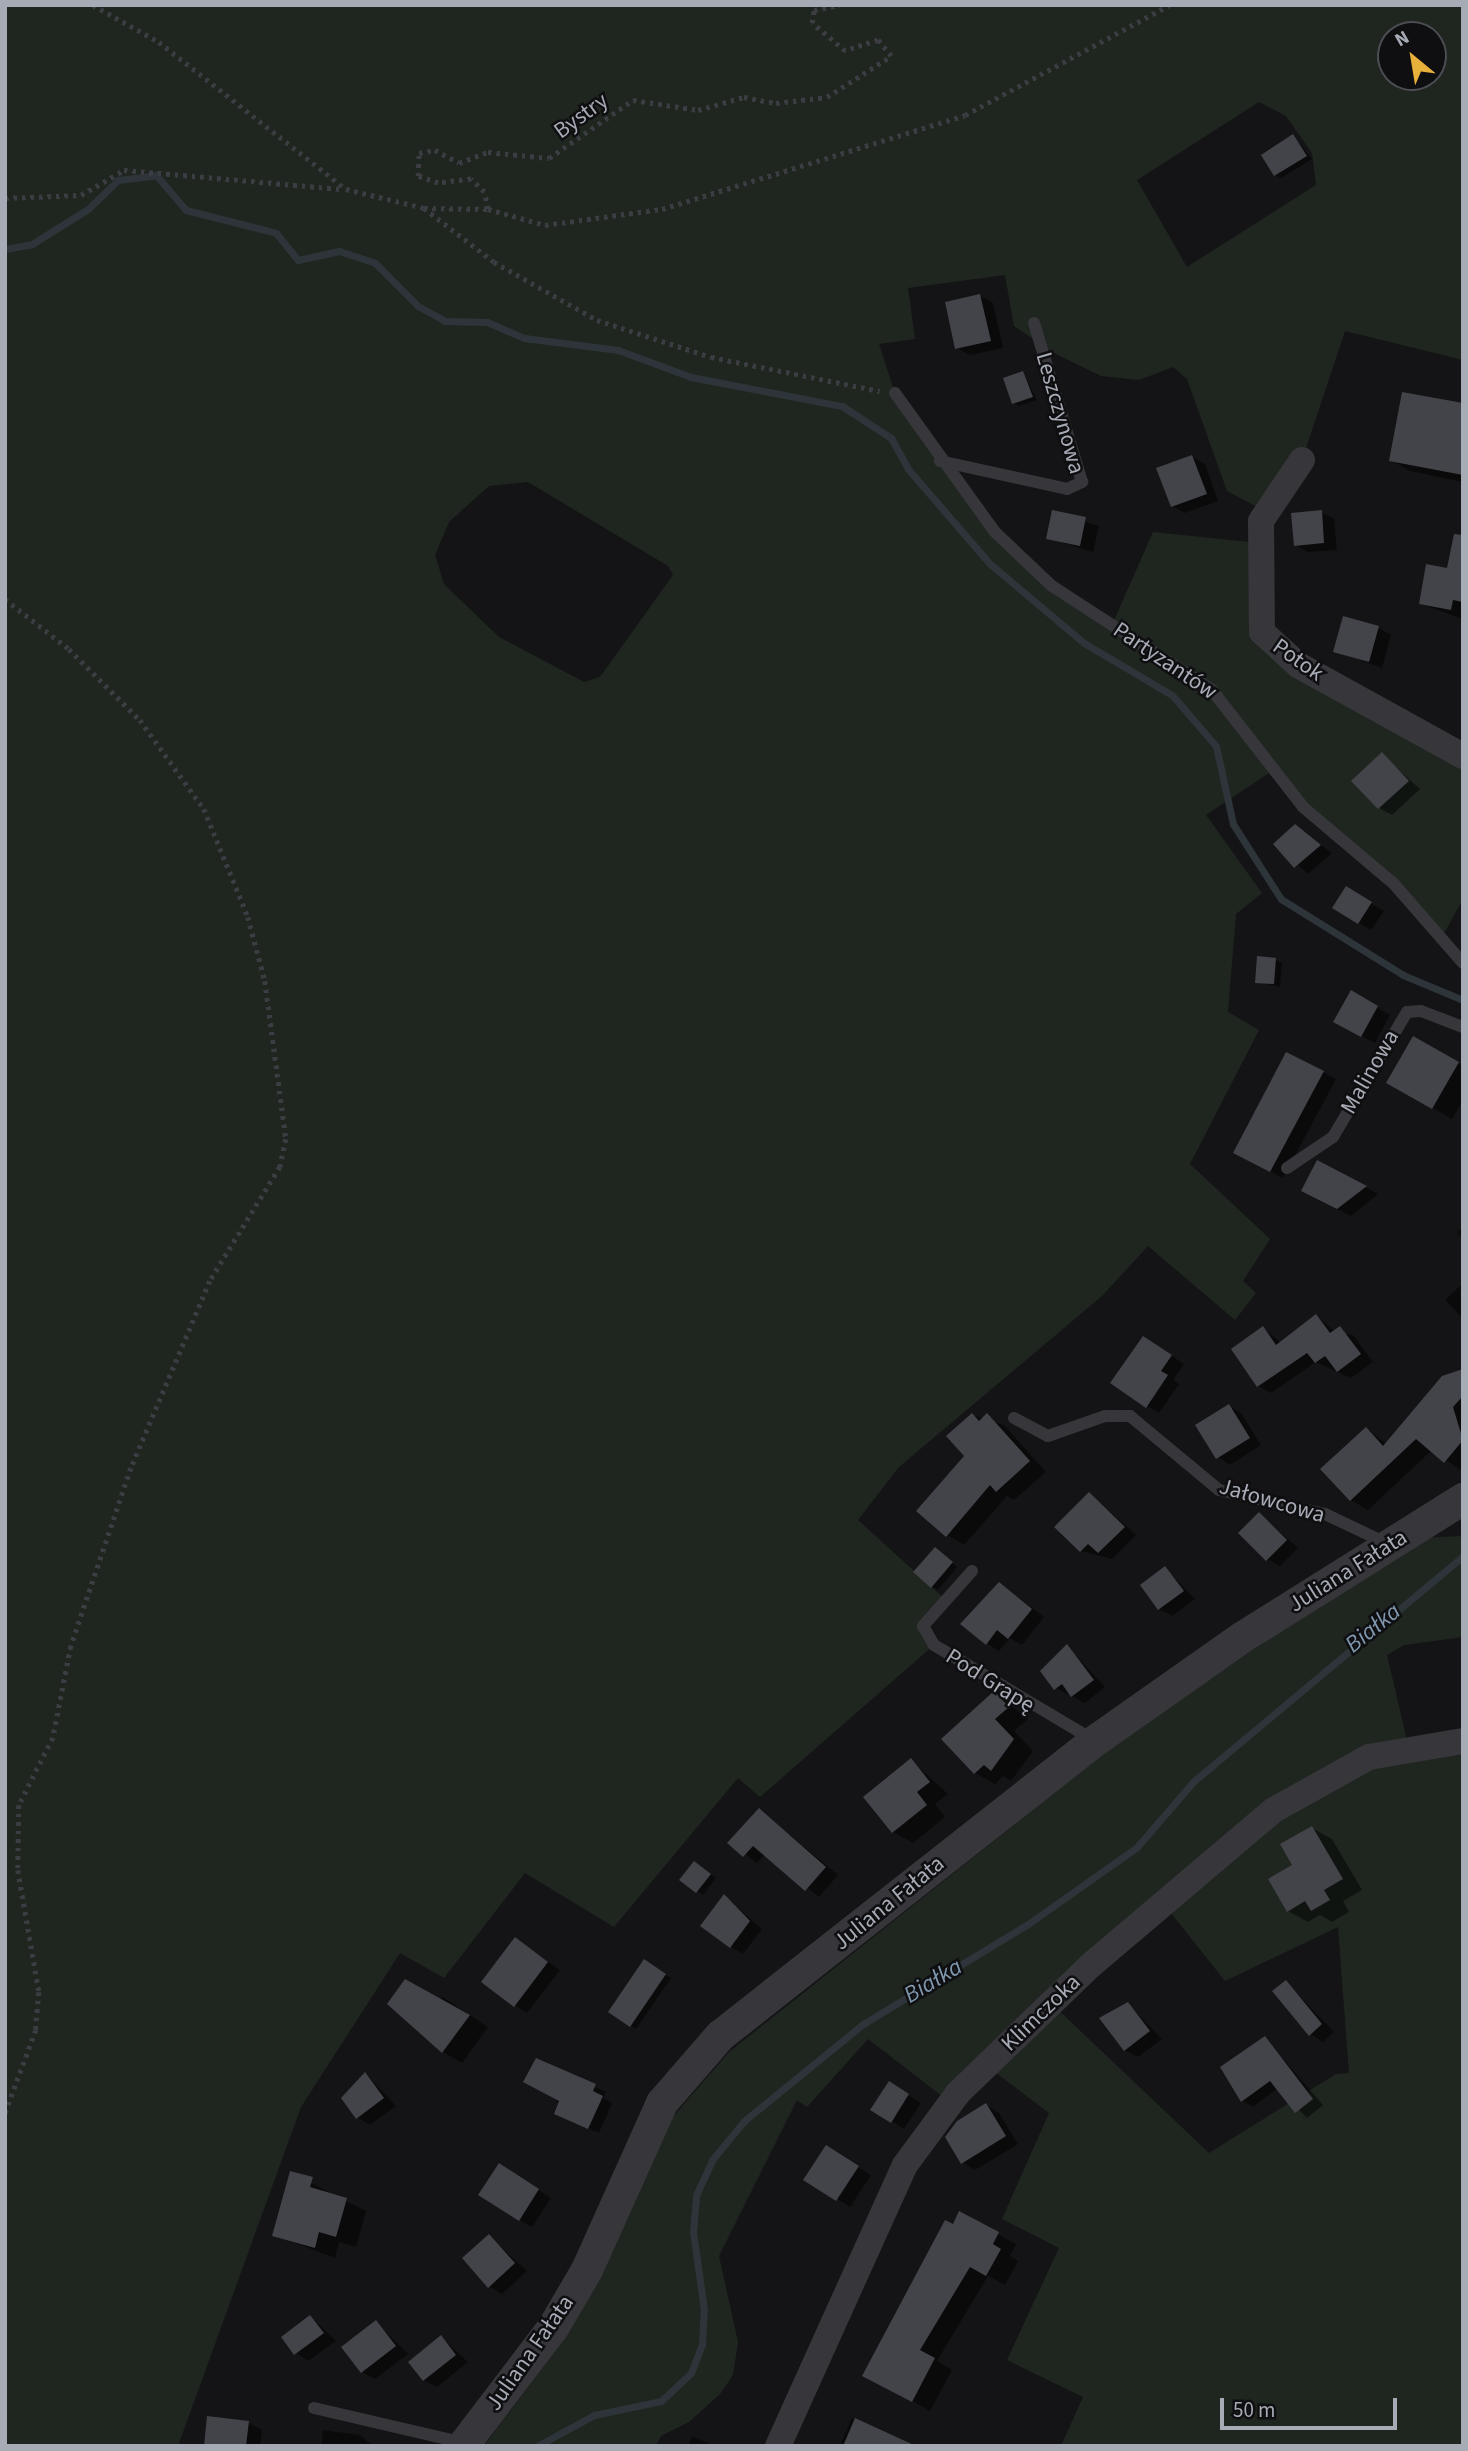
<!DOCTYPE html>
<html>
<head>
<meta charset="utf-8">
<style>
  body { margin:0 }
  #map { position:relative; width:1468px; height:2451px; overflow:hidden; background:#141416; font-family:"Source Sans 3",sans-serif }
  div>[style] { position:absolute }
  .green>* { inset:0; background:#1f2620 }
  .shadow>* { inset:0; background:#0007 }
  .stream>* { height:7px; margin:-3.5px; padding:0 3.5px; transform-origin:3.5px; border-radius:3.5px; background:#2d353b }
  .building>* { inset:0; background:#434449 }
  .path>* { height:4.5px; margin-top:-2.25px; transform-origin:0; background:repeating-linear-gradient(90deg,#3c3d42 0 3.5px,transparent 0 8.5px) }
  .service>* { height:12px; margin:-6px; padding:0 6px; transform-origin:6px; border-radius:6px; background:#36363b }
  .minor>* { height:26px; margin:-13px; padding:0 13px; transform-origin:13px; border-radius:13px; background:#36363b }
  .tertiary>* { height:32px; margin:-16px; padding:0 16px; transform-origin:16px; border-radius:16px; background:#36363b }
  span { translate:-50% -50%; white-space:nowrap; text-align:center; line-height:1.15; -webkit-text-stroke:5px #0f0f11; paint-order:stroke }
  .street-label { font-size:23px; color:#a7abb5 }
  .water-label { font-size:24px; color:#8098af; font-style:italic }
  .frame { position:absolute; inset:0; border:7px solid #a7abb5; pointer-events:none }
  .north { position:absolute; left:1377px; top:21px; width:70px; height:70px; box-sizing:border-box; background:#0f0f11; border:2px solid #4c4d53; border-radius:50%; rotate:330deg; font-size:19px; font-weight:700; line-height:28px; text-align:center; color:#a7abb5 }
  .north::after { content:''; display:block; margin:auto; width:24px; height:32px; background:#e7b03b; clip-path:polygon(50% 0,100% 100%,50% 72%,0 100%) }
  .scale { position:absolute; left:1220px; top:2398px; width:177px; height:32px; box-sizing:border-box; border:4px solid #a7abb5; border-top:0; padding-left:9px; font-size:21px; line-height:24px; white-space:nowrap; color:#a7abb5; -webkit-text-stroke:5px #0f0f11; paint-order:stroke }
</style>
</head>
<body>
<div id="map">
  <div class="green">
    <i style="clip-path:polygon(evenodd,5px 5px,1463px 5px,1463px 360px,1345px 331px,1302px 460px,1265px 511px,1227px 491px,1187px 379px,1173px 367px,1139px 380px,1101px 376px,1054px 353px,1014px 326px,1005px 275px,908px 288px,915px 339px,879px 344px,895px 393px,995px 532px,1052px 586px,1112px 625px,1153px 532px,1259px 543px,1262px 632px,1463px 756px,1463px 899px,1442px 937px,1272px 771px,1206px 815px,1262px 893px,1236px 914px,1228px 1012px,1259px 1030px,1190px 1164px,1270px 1239px,1243px 1281px,1256px 1293px,1235px 1320px,1148px 1246px,1102px 1296px,899px 1467px,858px 1520px,946px 1600px,923px 1626px,934px 1645px,760px 1797px,738px 1778px,614px 1927px,525px 1873px,444px 1978px,400px 1953px,301px 2107px,178px 2446px,5px 2446px,5px 5px,1391px 35px,1433px 35px,1433px 77px,1391px 77px,1391px 35px,5px 5px,1259px 102px,1286px 116px,1312px 153px,1316px 185px,1187px 267px,1137px 180px,1259px 102px,5px 5px,528px 482px,668px 566px,673px 575px,600px 677px,584px 682px,499px 637px,444px 584px,435px 555px,449px 522px,489px 486px,528px 482px)"></i>
    <i style="clip-path:polygon(evenodd,1463px 1536px,1463px 1637px,1404px 1645px,1387px 1655px,1409px 1749px,1463px 1741px,1463px 2446px,1061px 2446px,1083px 2397px,1007px 2360px,1059px 2248px,1002px 2219px,1049px 2113px,987px 2066px,951px 2103px,868px 2039px,807px 2107px,797px 2100px,719px 2256px,738px 2342px,733px 2375px,720px 2394px,689px 2422px,661px 2436px,656px 2446px,484px 2446px,565px 2338px,671px 2119px,729px 2052px,1126px 1736px,1418px 1538px,1463px 1536px,1163px 1903px,1225px 1981px,1338px 1927px,1349px 2073px,1336px 2074px,1209px 2153px,1052px 2004px,1163px 1903px)"></i>
  </div>
  <div class="shadow">
    <i style="clip-path:polygon(1293px 136px,1312px 159px,1281px 178px,1275px 175px)"></i>
    <i style="clip-path:polygon(980px 296px,993px 303px,1003px 348px,970px 355px,957px 348px)"></i>
    <i style="clip-path:polygon(1023px 373px,1037px 400px,1019px 406px,1013px 402px)"></i>
    <i style="clip-path:polygon(1463px 405px,1463px 482px,1410px 471px,1391px 460px)"></i>
    <i style="clip-path:polygon(1192px 457px,1205px 464px,1218px 501px,1185px 513px,1172px 506px)"></i>
    <i style="clip-path:polygon(1054px 512px,1099px 526px,1093px 552px,1048px 538px)"></i>
    <i style="clip-path:polygon(1321px 512px,1334px 519px,1337px 550px,1308px 552px,1295px 545px)"></i>
    <i style="clip-path:polygon(1463px 559px,1463px 619px,1421px 604px,1448px 570px)"></i>
    <i style="clip-path:polygon(1378px 628px,1391px 635px,1382px 668px,1335px 651px)"></i>
    <i style="clip-path:polygon(1382px 755px,1420px 789px,1392px 815px,1379px 808px)"></i>
    <i style="clip-path:polygon(1295px 826px,1332px 853px,1308px 874px,1275px 844px)"></i>
    <i style="clip-path:polygon(1359px 896px,1384px 911px,1371px 930px,1334px 908px)"></i>
    <i style="clip-path:polygon(1276px 960px,1282px 963px,1280px 987px,1257px 982px)"></i>
    <i style="clip-path:polygon(1351px 993px,1390px 1015px,1375px 1043px,1348px 1029px)"></i>
    <i style="clip-path:polygon(1414px 1038px,1463px 1066px,1463px 1100px,1452px 1119px,1388px 1082px)"></i>
    <i style="clip-path:polygon(1323px 1072px,1336px 1079px,1283px 1178px,1248px 1159px)"></i>
    <i style="clip-path:polygon(1317px 1163px,1366px 1187px,1378px 1194px,1351px 1216px,1316px 1198px)"></i>
    <i style="clip-path:polygon(1463px 1227px,1463px 1240px,1457px 1232px)"></i>
    <i style="clip-path:polygon(1463px 1283px,1463px 1319px,1445px 1300px)"></i>
    <i style="clip-path:polygon(1317px 1316px,1335px 1332px,1353px 1335px,1373px 1362px,1351px 1378px,1316px 1362px,1271px 1393px,1258px 1386px,1263px 1328px,1281px 1343px)"></i>
    <i style="clip-path:polygon(1156px 1345px,1184px 1364px,1173px 1380px,1179px 1384px,1159px 1413px,1147px 1406px)"></i>
    <i style="clip-path:polygon(1463px 1371px,1462px 1471px,1432px 1450px,1368px 1510px,1351px 1500px,1366px 1429px,1387px 1444px)"></i>
    <i style="clip-path:polygon(1229px 1406px,1241px 1413px,1261px 1445px,1230px 1465px,1218px 1457px)"></i>
    <i style="clip-path:polygon(972px 1415px,1004px 1425px,1046px 1472px,1014px 1500px,1007px 1496px,964px 1545px,947px 1535px)"></i>
    <i style="clip-path:polygon(1090px 1494px,1136px 1535px,1112px 1559px,1081px 1551px)"></i>
    <i style="clip-path:polygon(1259px 1514px,1298px 1548px,1280px 1566px,1267px 1559px)"></i>
    <i style="clip-path:polygon(941px 1553px,957px 1567px,938px 1590px,932px 1587px)"></i>
    <i style="clip-path:polygon(1165px 1568px,1195px 1599px,1172px 1616px,1159px 1609px)"></i>
    <i style="clip-path:polygon(1000px 1584px,1044px 1617px,1022px 1645px,1010px 1638px,999px 1651px,986px 1643px)"></i>
    <i style="clip-path:polygon(1067px 1646px,1105px 1687px,1085px 1703px,1056px 1688px)"></i>
    <i style="clip-path:polygon(994px 1693px,1028px 1719px,1014px 1731px,1033px 1751px,1011px 1781px,1003px 1776px,995px 1784px,975px 1773px)"></i>
    <i style="clip-path:polygon(912px 1761px,948px 1794px,935px 1804px,945px 1817px,913px 1843px,893px 1832px)"></i>
    <i style="clip-path:polygon(760px 1810px,838px 1875px,819px 1897px,765px 1854px,757px 1863px,730px 1843px)"></i>
    <i style="clip-path:polygon(1312px 1828px,1332px 1839px,1362px 1890px,1343px 1901px,1349px 1912px,1332px 1922px,1320px 1915px,1308px 1922px,1288px 1911px,1294px 1866px)"></i>
    <i style="clip-path:polygon(700px 1866px,716px 1878px,703px 1895px,682px 1880px)"></i>
    <i style="clip-path:polygon(725px 1897px,762px 1929px,743px 1954px,731px 1947px)"></i>
    <i style="clip-path:polygon(516px 1939px,560px 1970px,527px 2013px,515px 2005px)"></i>
    <i style="clip-path:polygon(650px 1964px,671px 1978px,636px 2029px,631px 2026px)"></i>
    <i style="clip-path:polygon(1286px 1982px,1334px 2032px,1323px 2042px,1310px 2034px)"></i>
    <i style="clip-path:polygon(441px 1996px,488px 2027px,462px 2063px,443px 2052px)"></i>
    <i style="clip-path:polygon(1128px 2004px,1162px 2039px,1138px 2057px,1125px 2050px)"></i>
    <i style="clip-path:polygon(1265px 2038px,1323px 2105px,1307px 2118px,1278px 2088px,1253px 2107px,1242px 2100px)"></i>
    <i style="clip-path:polygon(536px 2060px,606px 2092px,603px 2098px,612px 2103px,599px 2133px,566px 2119px)"></i>
    <i style="clip-path:polygon(366px 2074px,396px 2106px,370px 2125px,357px 2117px)"></i>
    <i style="clip-path:polygon(902px 2091px,921px 2103px,904px 2129px,892px 2121px)"></i>
    <i style="clip-path:polygon(986px 2105px,999px 2113px,1018px 2144px,975px 2170px,962px 2162px)"></i>
    <i style="clip-path:polygon(839px 2155px,871px 2175px,850px 2207px,806px 2179px)"></i>
    <i style="clip-path:polygon(291px 2173px,366px 2211px,356px 2247px,339px 2242px,335px 2258px,274px 2235px)"></i>
    <i style="clip-path:polygon(512px 2173px,551px 2198px,532px 2227px,520px 2220px)"></i>
    <i style="clip-path:polygon(960px 2214px,1016px 2244px,1010px 2256px,1018px 2261px,1005px 2285px,988px 2276px,937px 2361px,952px 2370px,930px 2411px,883px 2385px)"></i>
    <i style="clip-path:polygon(489px 2236px,527px 2271px,502px 2294px,489px 2286px)"></i>
    <i style="clip-path:polygon(311px 2317px,336px 2341px,308px 2361px,296px 2353px)"></i>
    <i style="clip-path:polygon(376px 2322px,408px 2354px,375px 2379px,362px 2372px)"></i>
    <i style="clip-path:polygon(441px 2337px,468px 2362px,437px 2387px,424px 2380px)"></i>
    <i style="clip-path:polygon(209px 2418px,249px 2423px,262px 2430px,260px 2446px,206px 2446px)"></i>
    <i style="clip-path:polygon(852px 2418px,897px 2439px,909px 2446px,840px 2446px)"></i>
    <i style="clip-path:polygon(323px 2430px,360px 2435px,373px 2446px,321px 2446px)"></i>
    <i style="clip-path:polygon(692px 2436px,714px 2446px,688px 2446px)"></i>
  </div>
  <div class="stream">
    <i style="left:5px;top:249px;width:27px;rotate:-10deg"></i>
    <i style="left:32px;top:244px;width:66px;rotate:-32deg"></i>
    <i style="left:88px;top:209px;width:42px;rotate:-44deg"></i>
    <i style="left:118px;top:180px;width:38px;rotate:-7deg"></i>
    <i style="left:156px;top:175px;width:46px;rotate:49.4deg"></i>
    <i style="left:186px;top:210px;width:93px;rotate:14.3deg"></i>
    <i style="left:276px;top:233px;width:35px;rotate:51deg"></i>
    <i style="left:298px;top:260px;width:42px;rotate:-12.4deg"></i>
    <i style="left:339px;top:251px;width:38px;rotate:18deg"></i>
    <i style="left:375px;top:263px;width:61px;rotate:45deg"></i>
    <i style="left:418px;top:306px;width:31px;rotate:29deg"></i>
    <i style="left:445px;top:321px;width:42px;rotate:1.4deg"></i>
    <i style="left:487px;top:322px;width:40px;rotate:23.4deg"></i>
    <i style="left:524px;top:338px;width:95px;rotate:7.3deg"></i>
    <i style="left:618px;top:350px;width:78px;rotate:20.3deg"></i>
    <i style="left:691px;top:377px;width:154px;rotate:10.9deg"></i>
    <i style="left:842px;top:406px;width:59px;rotate:33.1deg"></i>
    <i style="left:891px;top:438px;width:35px;rotate:61deg"></i>
    <i style="left:908px;top:469px;width:124px;rotate:49.2deg"></i>
    <i style="left:989px;top:563px;width:124px;rotate:40.1deg"></i>
    <i style="left:1084px;top:643px;width:102px;rotate:30.6deg"></i>
    <i style="left:1172px;top:695px;width:67px;rotate:49.2deg"></i>
    <i style="left:1216px;top:746px;width:80px;rotate:77.7deg"></i>
    <i style="left:1233px;top:824px;width:89px;rotate:57.4deg"></i>
    <i style="left:1281px;top:899px;width:144px;rotate:31.9deg"></i>
    <i style="left:1403px;top:975px;width:65px;rotate:22.6deg"></i>
    <i style="left:537px;top:2446px;width:65px;rotate:-28.5deg"></i>
    <i style="left:594px;top:2415px;width:68px;rotate:-11.8deg"></i>
    <i style="left:661px;top:2401px;width:41px;rotate:-43deg"></i>
    <i style="left:691px;top:2373px;width:31px;rotate:-69deg"></i>
    <i style="left:702px;top:2344px;width:34px;rotate:-87deg"></i>
    <i style="left:704px;top:2310px;width:79px;rotate:-98deg"></i>
    <i style="left:693px;top:2232px;width:37px;rotate:-85deg"></i>
    <i style="left:696px;top:2195px;width:38px;rotate:-65deg"></i>
    <i style="left:712px;top:2160px;width:50px;rotate:-50.6deg"></i>
    <i style="left:744px;top:2121px;width:154px;rotate:-39.2deg"></i>
    <i style="left:863px;top:2024px;width:193px;rotate:-31.2deg"></i>
    <i style="left:1028px;top:1924px;width:133px;rotate:-35.2deg"></i>
    <i style="left:1137px;top:1847px;width:87px;rotate:-49.2deg"></i>
    <i style="left:1194px;top:1781px;width:351px;rotate:-39.9deg"></i>
  </div>
  <div class="building">
    <i style="clip-path:polygon(1293px 134px,1307px 156px,1274px 176px,1261px 155px)"></i>
    <i style="clip-path:polygon(980px 294px,991px 341px,955px 349px,945px 302px)"></i>
    <i style="clip-path:polygon(1023px 371px,1033px 397px,1012px 404px,1003px 378px)"></i>
    <i style="clip-path:polygon(1402px 392px,1463px 403px,1463px 475px,1389px 461px)"></i>
    <i style="clip-path:polygon(1192px 455px,1207px 494px,1171px 507px,1156px 468px)"></i>
    <i style="clip-path:polygon(1052px 510px,1086px 517px,1080px 546px,1046px 539px)"></i>
    <i style="clip-path:polygon(1322px 510px,1324px 543px,1294px 546px,1291px 513px)"></i>
    <i style="clip-path:polygon(1454px 534px,1463px 535px,1463px 602px,1453px 600px,1451px 610px,1419px 604px,1426px 564px,1447px 568px)"></i>
    <i style="clip-path:polygon(1343px 616px,1379px 626px,1369px 662px,1333px 652px)"></i>
    <i style="clip-path:polygon(1382px 752px,1409px 781px,1378px 809px,1351px 781px)"></i>
    <i style="clip-path:polygon(1295px 824px,1321px 845px,1294px 868px,1273px 844px)"></i>
    <i style="clip-path:polygon(1346px 886px,1372px 902px,1358px 924px,1332px 908px)"></i>
    <i style="clip-path:polygon(1257px 956px,1276px 958px,1274px 984px,1255px 983px)"></i>
    <i style="clip-path:polygon(1351px 990px,1378px 1006px,1361px 1037px,1333px 1022px)"></i>
    <i style="clip-path:polygon(1413px 1036px,1459px 1062px,1432px 1109px,1386px 1083px)"></i>
    <i style="clip-path:polygon(1286px 1052px,1324px 1071px,1270px 1172px,1233px 1153px)"></i>
    <i style="clip-path:polygon(1317px 1160px,1367px 1186px,1337px 1209px,1301px 1191px)"></i>
    <i style="clip-path:polygon(1316px 1314px,1330px 1333px,1340px 1326px,1361px 1354px,1337px 1372px,1325px 1356px,1315px 1363px,1307px 1353px,1257px 1387px,1231px 1349px,1263px 1326px,1276px 1345px)"></i>
    <i style="clip-path:polygon(1143px 1336px,1172px 1355px,1161px 1371px,1168px 1375px,1146px 1408px,1110px 1383px)"></i>
    <i style="clip-path:polygon(1463px 1369px,1463px 1396px,1453px 1407px,1463px 1440px,1444px 1463px,1416px 1439px,1350px 1501px,1320px 1469px,1366px 1427px,1383px 1446px,1442px 1376px)"></i>
    <i style="clip-path:polygon(1229px 1404px,1250px 1438px,1216px 1459px,1195px 1425px)"></i>
    <i style="clip-path:polygon(972px 1413px,979px 1421px,987px 1413px,1030px 1461px,996px 1492px,990px 1485px,946px 1537px,916px 1511px,964px 1456px,946px 1436px)"></i>
    <i style="clip-path:polygon(1089px 1492px,1125px 1527px,1098px 1553px,1088px 1544px,1080px 1552px,1054px 1527px)"></i>
    <i style="clip-path:polygon(1259px 1512px,1287px 1540px,1266px 1561px,1238px 1533px)"></i>
    <i style="clip-path:polygon(935px 1547px,953px 1562px,931px 1588px,913px 1572px)"></i>
    <i style="clip-path:polygon(1165px 1566px,1184px 1591px,1158px 1610px,1140px 1585px)"></i>
    <i style="clip-path:polygon(999px 1582px,1032px 1609px,1008px 1639px,997px 1630px,986px 1645px,960px 1624px)"></i>
    <i style="clip-path:polygon(1067px 1644px,1094px 1680px,1071px 1697px,1062px 1684px,1054px 1690px,1040px 1671px)"></i>
    <i style="clip-path:polygon(994px 1691px,1009px 1707px,995px 1719px,1014px 1739px,991px 1771px,984px 1765px,974px 1774px,941px 1739px)"></i>
    <i style="clip-path:polygon(911px 1758px,930px 1782px,917px 1792px,927px 1805px,892px 1833px,863px 1797px)"></i>
    <i style="clip-path:polygon(759px 1808px,826px 1867px,805px 1891px,753px 1846px,743px 1857px,727px 1843px)"></i>
    <i style="clip-path:polygon(1312px 1826px,1343px 1879px,1324px 1890px,1330px 1900px,1311px 1911px,1305px 1901px,1287px 1912px,1268px 1879px,1292px 1865px,1280px 1844px)"></i>
    <i style="clip-path:polygon(694px 1861px,711px 1874px,696px 1893px,679px 1880px)"></i>
    <i style="clip-path:polygon(724px 1894px,750px 1921px,730px 1948px,700px 1926px)"></i>
    <i style="clip-path:polygon(515px 1937px,548px 1962px,514px 2007px,481px 1982px)"></i>
    <i style="clip-path:polygon(644px 1959px,666px 1974px,630px 2027px,608px 2012px)"></i>
    <i style="clip-path:polygon(405px 1979px,470px 2015px,442px 2053px,387px 2004px)"></i>
    <i style="clip-path:polygon(1286px 1980px,1322px 2024px,1309px 2036px,1272px 1991px)"></i>
    <i style="clip-path:polygon(1128px 2002px,1150px 2031px,1124px 2051px,1099px 2018px)"></i>
    <i style="clip-path:polygon(1265px 2036px,1313px 2099px,1295px 2113px,1270px 2081px,1241px 2102px,1220px 2067px)"></i>
    <i style="clip-path:polygon(536px 2058px,596px 2084px,593px 2091px,603px 2096px,588px 2129px,554px 2114px,559px 2101px,523px 2082px)"></i>
    <i style="clip-path:polygon(365px 2072px,384px 2098px,356px 2119px,341px 2098px)"></i>
    <i style="clip-path:polygon(889px 2081px,909px 2094px,891px 2123px,870px 2110px)"></i>
    <i style="clip-path:polygon(986px 2103px,1006px 2136px,961px 2164px,945px 2137px,957px 2121px)"></i>
    <i style="clip-path:polygon(826px 2145px,859px 2166px,836px 2201px,803px 2180px)"></i>
    <i style="clip-path:polygon(499px 2163px,539px 2189px,519px 2221px,478px 2195px)"></i>
    <i style="clip-path:polygon(290px 2171px,313px 2177px,310px 2187px,347px 2198px,336px 2237px,319px 2232px,315px 2248px,272px 2236px)"></i>
    <i style="clip-path:polygon(959px 2211px,999px 2232px,993px 2244px,1001px 2249px,986px 2276px,970px 2267px,920px 2350px,935px 2358px,912px 2402px,862px 2376px,945px 2220px,953px 2224px)"></i>
    <i style="clip-path:polygon(489px 2234px,515px 2263px,488px 2288px,462px 2258px)"></i>
    <i style="clip-path:polygon(310px 2315px,324px 2333px,294px 2355px,281px 2337px)"></i>
    <i style="clip-path:polygon(376px 2320px,396px 2346px,361px 2373px,341px 2347px)"></i>
    <i style="clip-path:polygon(441px 2335px,456px 2355px,423px 2381px,408px 2362px)"></i>
    <i style="clip-path:polygon(207px 2416px,249px 2421px,246px 2446px,204px 2446px)"></i>
    <i style="clip-path:polygon(855px 2418px,916px 2446px,843px 2446px)"></i>
  </div>
  <div class="path">
    <i style="left:93px;top:5px;width:76px;rotate:29.3deg"></i>
    <i style="left:159px;top:42px;width:238px;rotate:38.2deg"></i>
    <i style="left:346px;top:189px;width:80px;rotate:13.7deg"></i>
    <i style="left:424px;top:208px;width:64px;rotate:0.9deg"></i>
    <i style="left:488px;top:209px;width:59px;rotate:15.7deg"></i>
    <i style="left:545px;top:225px;width:118px;rotate:-7.8deg"></i>
    <i style="left:662px;top:209px;width:317px;rotate:-17.2deg"></i>
    <i style="left:965px;top:115px;width:232px;rotate:-28.3deg"></i>
    <i style="left:5px;top:198px;width:76px;rotate:-2.3deg"></i>
    <i style="left:81px;top:195px;width:50px;rotate:-30.2deg"></i>
    <i style="left:124px;top:170px;width:220px;rotate:5deg"></i>
    <i style="left:424px;top:208px;width:88px;rotate:37.6deg"></i>
    <i style="left:494px;top:262px;width:118px;rotate:29.4deg"></i>
    <i style="left:597px;top:320px;width:120px;rotate:18deg"></i>
    <i style="left:711px;top:357px;width:172px;rotate:11.4deg"></i>
    <i style="left:488px;top:209px;width:17px;rotate:-103deg"></i>
    <i style="left:484px;top:192px;width:18px;rotate:-135deg"></i>
    <i style="left:471px;top:179px;width:33px;rotate:173deg"></i>
    <i style="left:438px;top:183px;width:21px;rotate:-161deg"></i>
    <i style="left:418px;top:176px;width:23px;rotate:-88deg"></i>
    <i style="left:419px;top:153px;width:16px;rotate:-11deg"></i>
    <i style="left:435px;top:150px;width:27px;rotate:28deg"></i>
    <i style="left:459px;top:163px;width:31px;rotate:-21deg"></i>
    <i style="left:488px;top:152px;width:61px;rotate:5.6deg"></i>
    <i style="left:549px;top:158px;width:102px;rotate:-34.6deg"></i>
    <i style="left:633px;top:100px;width:66px;rotate:8.7deg"></i>
    <i style="left:698px;top:110px;width:48px;rotate:-15.8deg"></i>
    <i style="left:744px;top:97px;width:33px;rotate:11deg"></i>
    <i style="left:776px;top:103px;width:51px;rotate:-6.7deg"></i>
    <i style="left:827px;top:97px;width:76px;rotate:-32.6deg"></i>
    <i style="left:891px;top:56px;width:21px;rotate:-129deg"></i>
    <i style="left:878px;top:40px;width:35px;rotate:162deg"></i>
    <i style="left:845px;top:51px;width:43px;rotate:-139.7deg"></i>
    <i style="left:812px;top:23px;width:13px;rotate:-81deg"></i>
    <i style="left:814px;top:10px;width:26px;rotate:-11deg"></i>
    <i style="left:5px;top:599px;width:81px;rotate:38deg"></i>
    <i style="left:69px;top:649px;width:100px;rotate:45deg"></i>
    <i style="left:140px;top:720px;width:110px;rotate:54.3deg"></i>
    <i style="left:204px;top:809px;width:117px;rotate:67.8deg"></i>
    <i style="left:248px;top:917px;width:66px;rotate:75.1deg"></i>
    <i style="left:265px;top:981px;width:159px;rotate:82.4deg"></i>
    <i style="left:286px;top:1139px;width:29px;rotate:102deg"></i>
    <i style="left:280px;top:1167px;width:134px;rotate:121.6deg"></i>
    <i style="left:210px;top:1281px;width:203px;rotate:112.9deg"></i>
    <i style="left:131px;top:1468px;width:188px;rotate:108.6deg"></i>
    <i style="left:71px;top:1646px;width:94px;rotate:101.1deg"></i>
    <i style="left:53px;top:1738px;width:75px;rotate:116.9deg"></i>
    <i style="left:19px;top:1805px;width:65px;rotate:90.9deg"></i>
    <i style="left:18px;top:1870px;width:124px;rotate:80.2deg"></i>
    <i style="left:39px;top:1992px;width:38px;rotate:95deg"></i>
    <i style="left:36px;top:2030px;width:90px;rotate:110.3deg"></i>
  </div>
  <div class="service">
    <i style="left:895px;top:393px;width:171px;rotate:54.3deg"></i>
    <i style="left:995px;top:532px;width:79px;rotate:43.5deg"></i>
    <i style="left:1052px;top:586px;width:191px;rotate:33deg"></i>
    <i style="left:1212px;top:690px;width:148px;rotate:52.1deg"></i>
    <i style="left:1303px;top:807px;width:119px;rotate:40.2deg"></i>
    <i style="left:1394px;top:884px;width:105px;rotate:48.9deg"></i>
    <i style="left:940px;top:461px;width:130px;rotate:12.4deg"></i>
    <i style="left:1067px;top:489px;width:17px;rotate:-25deg"></i>
    <i style="left:1082px;top:482px;width:166px;rotate:-106.8deg"></i>
    <i style="left:1287px;top:1168px;width:55px;rotate:-34deg"></i>
    <i style="left:1333px;top:1137px;width:145px;rotate:-59.4deg"></i>
    <i style="left:1407px;top:1012px;width:14px;rotate:-4deg"></i>
    <i style="left:1421px;top:1011px;width:45px;rotate:20.9deg"></i>
    <i style="left:1014px;top:1418px;width:38px;rotate:28deg"></i>
    <i style="left:1048px;top:1436px;width:60px;rotate:-19.3deg"></i>
    <i style="left:1105px;top:1416px;width:25px"></i>
    <i style="left:1130px;top:1416px;width:116px;rotate:39.7deg"></i>
    <i style="left:1219px;top:1490px;width:109px;rotate:12.8deg"></i>
    <i style="left:1325px;top:1514px;width:68px;rotate:25.4deg"></i>
    <i style="left:972px;top:1571px;width:74px;rotate:131.7deg"></i>
    <i style="left:923px;top:1626px;width:22px;rotate:60deg"></i>
    <i style="left:934px;top:1645px;width:187px;rotate:30.8deg"></i>
    <i style="left:314px;top:2408px;width:155px;rotate:13.1deg"></i>
  </div>
  <div class="minor">
    <i style="left:1302px;top:460px;width:73px;rotate:123.9deg"></i>
    <i style="left:1261px;top:521px;width:111px;rotate:89.5deg"></i>
    <i style="left:1262px;top:632px;width:49px;rotate:42.5deg"></i>
    <i style="left:1298px;top:665px;width:188px;rotate:28.9deg"></i>
    <i style="left:778px;top:2446px;width:308px;rotate:-65.7deg"></i>
    <i style="left:905px;top:2165px;width:89px;rotate:-53.6deg"></i>
    <i style="left:958px;top:2093px;width:185px;rotate:-43.9deg"></i>
    <i style="left:1091px;top:1965px;width:240px;rotate:-40.3deg"></i>
    <i style="left:1274px;top:1810px;width:109px;rotate:-29.2deg"></i>
    <i style="left:1369px;top:1757px;width:95px;rotate:-9.7deg"></i>
  </div>
  <div class="tertiary">
    <i style="left:463px;top:2446px;width:148px;rotate:-52.7deg"></i>
    <i style="left:553px;top:2328px;width:67px;rotate:-59.6deg"></i>
    <i style="left:587px;top:2270px;width:183px;rotate:-65.8deg"></i>
    <i style="left:662px;top:2103px;width:89px;rotate:-49.1deg"></i>
    <i style="left:720px;top:2036px;width:477px;rotate:-38.2deg"></i>
    <i style="left:1095px;top:1741px;width:181px;rotate:-35.1deg"></i>
    <i style="left:1243px;top:1637px;width:260px;rotate:-32.1deg"></i>
  </div>
  <div class="street-label">
    <span style="left:581px;top:116px;rotate:-36deg">Bystry</span>
    <span style="left:1060px;top:413px;rotate:74deg">Leszczynowa</span>
    <span style="left:1298px;top:660px;rotate:35deg">Potok</span>
    <span style="left:1165px;top:661px;rotate:34deg">Partyzantów</span>
    <span style="left:1370px;top:1072px;rotate:-60deg">Malinowa</span>
    <span style="left:1272px;top:1501px;rotate:16deg">Jałowcowa</span>
    <span style="left:1348px;top:1571px;rotate:-32deg">Juliana Fałata</span>
    <span style="left:990px;top:1681px;rotate:32deg">Pod Grapę</span>
    <span style="left:889px;top:1903px;rotate:-39deg">Juliana Fałata</span>
    <span style="left:1041px;top:2013px;rotate:-44deg">Klimczoka</span>
    <span style="left:530px;top:2353px;rotate:-55deg">Juliana Fałata</span>
  </div>
  <div class="water-label">
    <span style="left:1373px;top:1628px;rotate:-39deg">Białka</span>
    <span style="left:933px;top:1981px;rotate:-31deg">Białka</span>
  </div>
  <div class="frame"></div>
  <div class="north">N</div>
  <div class="scale">50 m</div>
</div>
</body>
</html>
